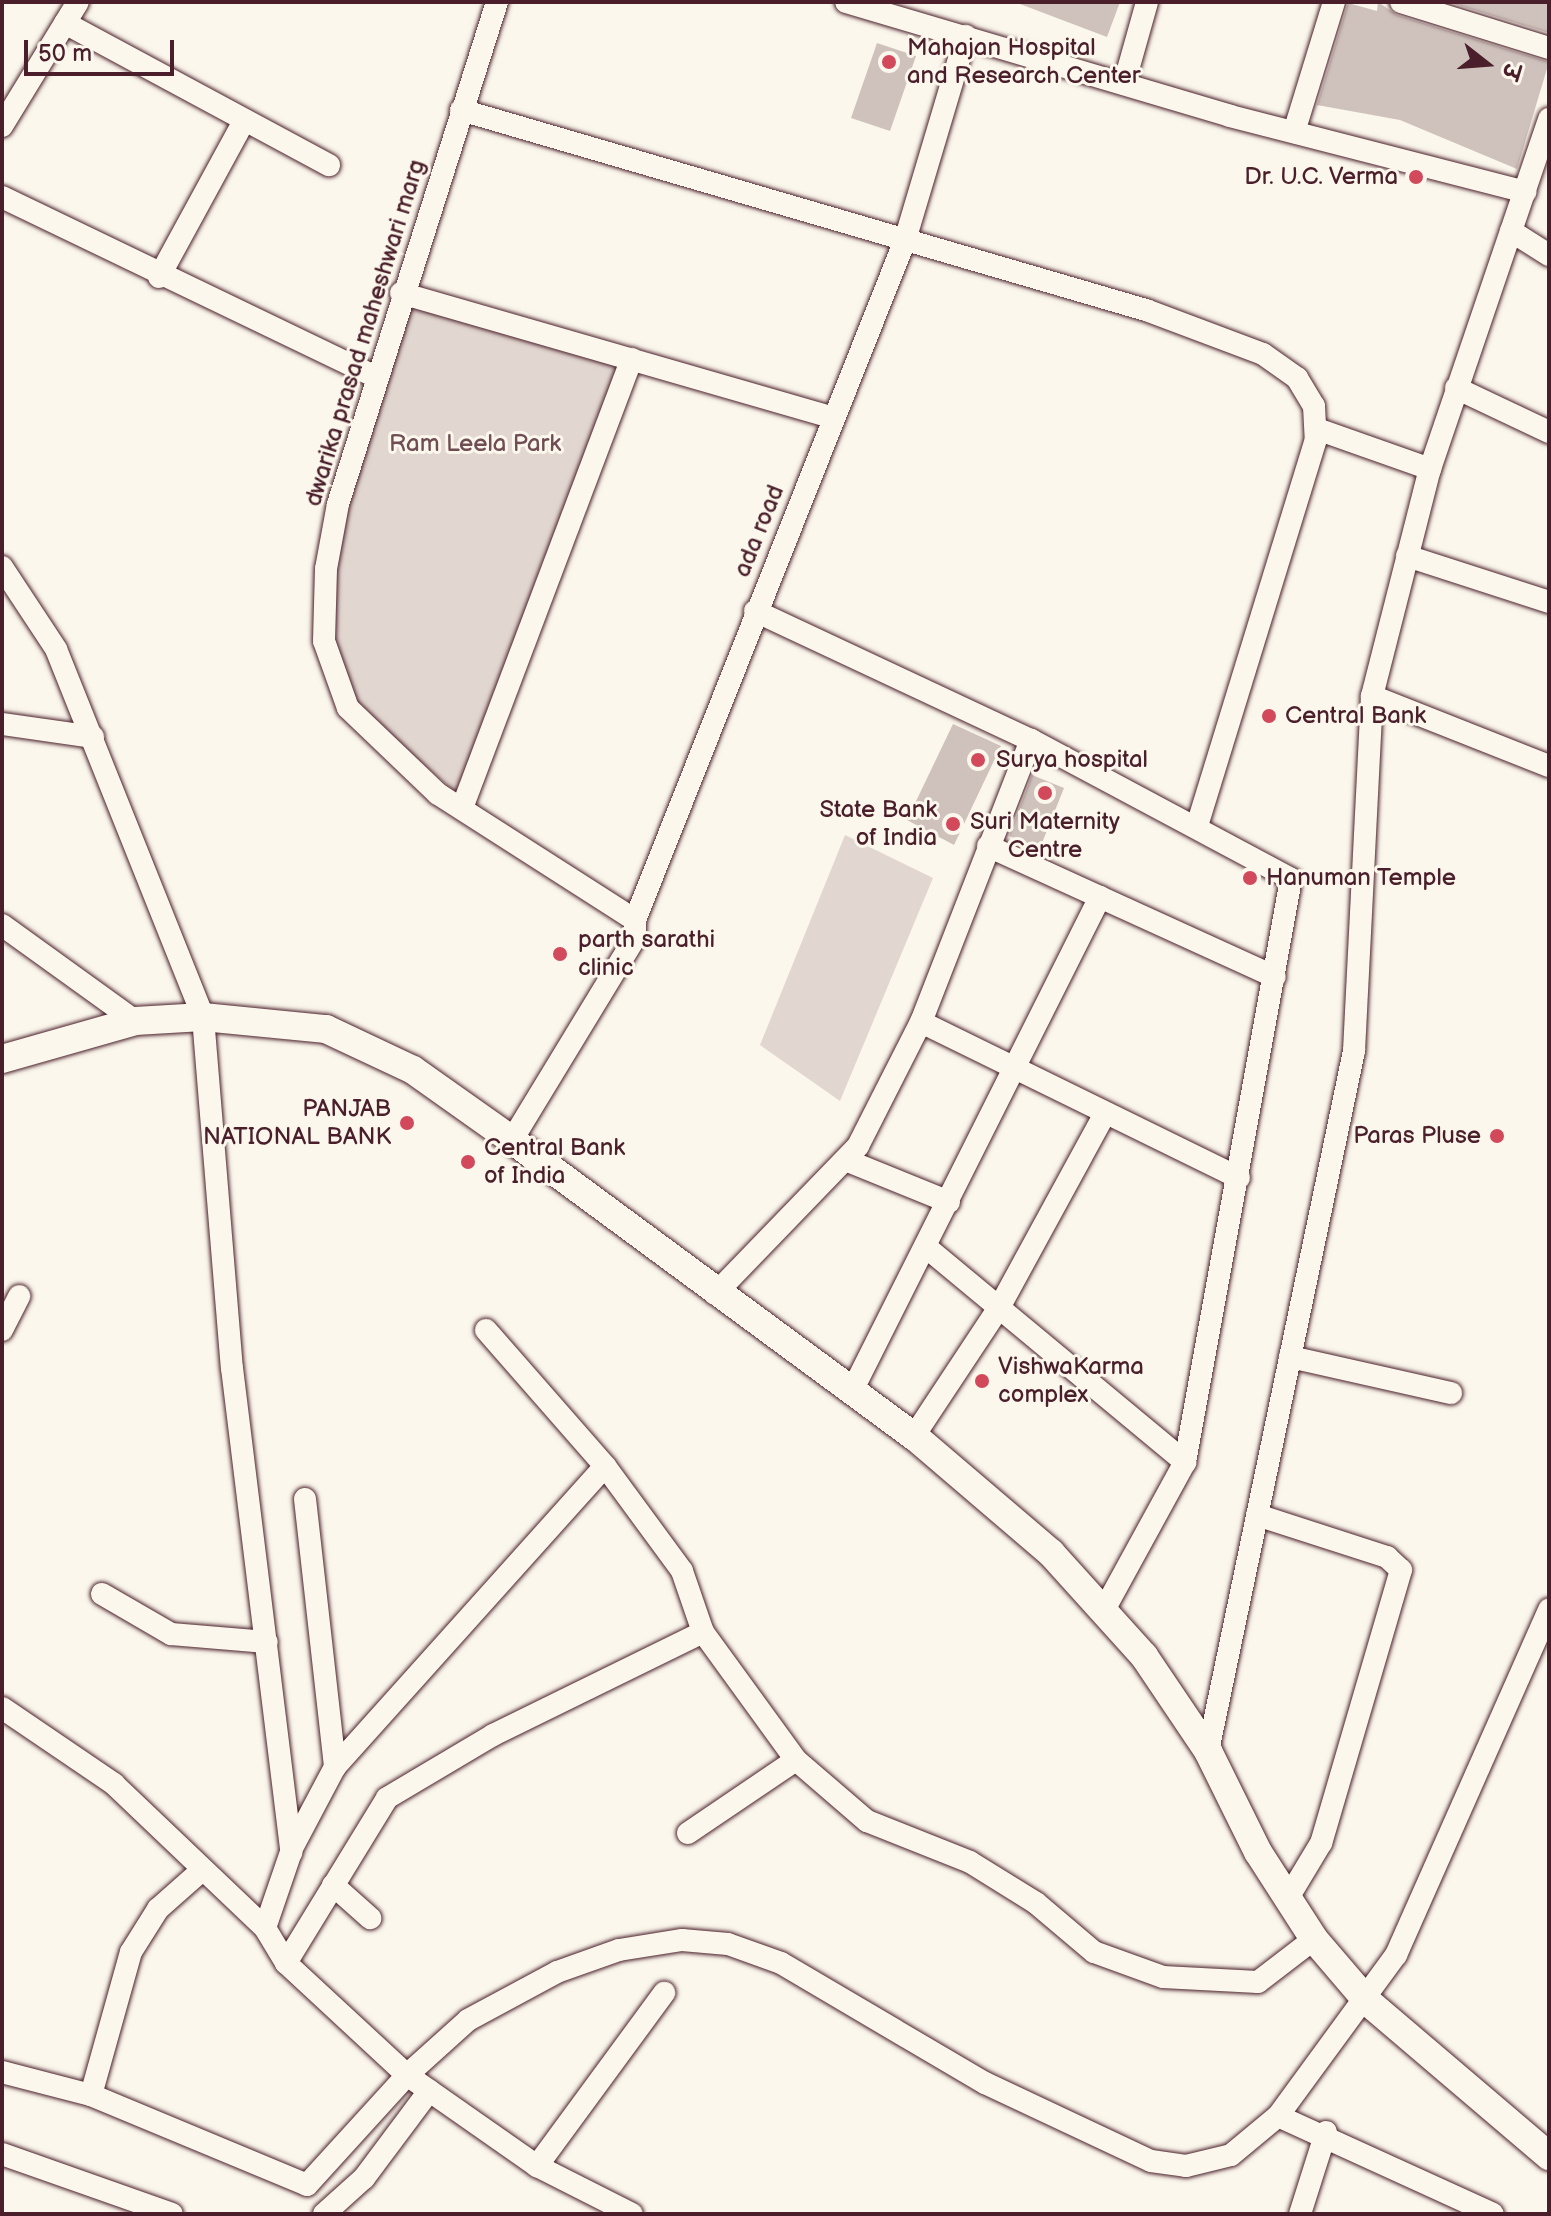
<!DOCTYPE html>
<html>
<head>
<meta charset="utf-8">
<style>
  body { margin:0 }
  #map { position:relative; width:1551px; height:2216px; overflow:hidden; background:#fbf7ec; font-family:"Balsamiq Sans","Playpen Sans Deva",sans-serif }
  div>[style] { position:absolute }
  .green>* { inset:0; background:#e2d7d0 }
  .building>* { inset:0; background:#cfc2bc }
  .roads { filter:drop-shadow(0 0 2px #4a1f2b) drop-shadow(0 0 2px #4a1f2b) }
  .minor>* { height:22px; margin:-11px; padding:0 11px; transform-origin:11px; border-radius:11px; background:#fbf7ec }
  .major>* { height:28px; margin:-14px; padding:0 14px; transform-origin:14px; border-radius:14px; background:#fbf7ec }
  .dots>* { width:22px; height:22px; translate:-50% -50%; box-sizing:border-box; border:4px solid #fbf7ec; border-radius:50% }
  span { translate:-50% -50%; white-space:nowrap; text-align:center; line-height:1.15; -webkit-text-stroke:6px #fbf7ec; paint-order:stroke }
  .poi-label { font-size:24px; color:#4a1f2b }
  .left { translate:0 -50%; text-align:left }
  .right { translate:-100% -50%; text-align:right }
  .street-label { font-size:24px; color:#4a1f2b }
  .park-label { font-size:24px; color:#704d54 }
  .frame { position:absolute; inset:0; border:4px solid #4a1f2b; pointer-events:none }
  .north { position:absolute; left:1447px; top:24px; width:80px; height:80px; -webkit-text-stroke:6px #fbf7ec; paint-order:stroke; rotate:107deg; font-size:22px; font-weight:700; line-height:32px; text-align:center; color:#4a1f2b }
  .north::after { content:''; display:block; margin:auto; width:28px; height:36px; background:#4a1f2b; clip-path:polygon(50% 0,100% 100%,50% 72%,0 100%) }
  .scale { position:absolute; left:24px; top:40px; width:150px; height:36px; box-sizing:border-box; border:4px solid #4a1f2b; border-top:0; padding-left:10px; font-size:24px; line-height:28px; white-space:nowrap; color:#4a1f2b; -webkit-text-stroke:6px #fbf7ec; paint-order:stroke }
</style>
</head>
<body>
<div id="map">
  <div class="green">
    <i style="clip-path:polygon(409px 303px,618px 366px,459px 795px,351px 701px,322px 621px,341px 507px)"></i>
    <i style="clip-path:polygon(845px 835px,933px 878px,840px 1101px,760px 1045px)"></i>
  </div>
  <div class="building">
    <i style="clip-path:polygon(1015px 2px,1120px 2px,1107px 37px)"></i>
    <i style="clip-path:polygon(1378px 2px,1397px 15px,1549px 62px,1517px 169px,1400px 120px,1317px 105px,1348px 3px,1377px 11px)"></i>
    <i style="clip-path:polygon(1448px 2px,1549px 2px,1549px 33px)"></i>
    <i style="clip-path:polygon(877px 43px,916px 56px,890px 131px,851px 118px)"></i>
    <i style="clip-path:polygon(953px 724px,1001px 746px,954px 845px,907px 820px)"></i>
    <i style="clip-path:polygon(1032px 775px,1064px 788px,1040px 848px,1009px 836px)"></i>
  </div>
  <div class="roads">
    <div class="minor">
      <i style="left:497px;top:2px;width:527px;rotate:107.57deg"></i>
      <i style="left:338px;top:504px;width:66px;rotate:100.5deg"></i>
      <i style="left:326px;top:569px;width:72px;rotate:91.6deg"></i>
      <i style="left:324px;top:641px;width:71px;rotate:70.3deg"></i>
      <i style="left:348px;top:708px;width:124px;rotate:43.7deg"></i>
      <i style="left:438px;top:794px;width:234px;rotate:32.6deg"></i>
      <i style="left:846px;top:2px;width:401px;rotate:16.5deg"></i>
      <i style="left:1230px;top:116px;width:305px;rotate:14.4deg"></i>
      <i style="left:1401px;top:2px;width:155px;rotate:17.3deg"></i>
      <i style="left:65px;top:23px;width:300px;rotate:28.3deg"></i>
      <i style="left:1124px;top:84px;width:85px;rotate:-74.3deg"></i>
      <i style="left:461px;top:110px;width:714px;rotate:16.28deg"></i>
      <i style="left:1146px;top:310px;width:125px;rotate:20.6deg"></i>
      <i style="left:1263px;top:354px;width:42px;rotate:35.2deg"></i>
      <i style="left:1297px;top:378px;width:33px;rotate:59deg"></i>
      <i style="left:1314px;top:406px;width:33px;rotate:87deg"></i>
      <i style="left:1316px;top:439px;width:404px;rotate:107.1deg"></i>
      <i style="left:2px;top:126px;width:145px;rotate:-58.5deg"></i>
      <i style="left:1294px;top:132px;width:136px;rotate:-72.9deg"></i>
      <i style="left:2px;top:197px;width:413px;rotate:25.7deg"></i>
      <i style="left:1511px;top:231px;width:45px;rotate:32.3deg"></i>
      <i style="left:159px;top:277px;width:175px;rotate:-61.4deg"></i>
      <i style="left:401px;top:293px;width:448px;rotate:16.1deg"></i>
      <i style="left:1456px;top:388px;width:103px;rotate:25.3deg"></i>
      <i style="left:1317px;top:429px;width:120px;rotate:19.5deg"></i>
      <i style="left:1407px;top:556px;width:149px;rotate:17.9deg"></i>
      <i style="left:2px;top:567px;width:98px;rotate:56.6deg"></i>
      <i style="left:56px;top:649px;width:396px;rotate:68.2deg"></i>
      <i style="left:203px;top:1017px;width:352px;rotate:85.3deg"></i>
      <i style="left:232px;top:1368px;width:488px;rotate:83deg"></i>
      <i style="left:291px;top:1852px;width:80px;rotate:108.9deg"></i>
      <i style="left:265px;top:1928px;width:209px;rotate:-136.4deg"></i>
      <i style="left:114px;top:1784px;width:135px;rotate:-145.8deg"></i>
      <i style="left:755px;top:611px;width:305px;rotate:25.1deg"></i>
      <i style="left:1031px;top:740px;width:295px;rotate:28.1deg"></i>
      <i style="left:1291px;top:879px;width:593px;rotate:100.3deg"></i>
      <i style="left:1185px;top:1462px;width:169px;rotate:118.7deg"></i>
      <i style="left:1372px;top:696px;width:190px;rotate:21.6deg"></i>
      <i style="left:2px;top:724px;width:92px;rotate:8.1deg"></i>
      <i style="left:462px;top:808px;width:480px;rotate:-69.3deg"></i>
      <i style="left:988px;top:846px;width:315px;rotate:24.5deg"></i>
      <i style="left:2px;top:925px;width:164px;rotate:35.8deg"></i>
      <i style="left:921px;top:1022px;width:354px;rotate:26.1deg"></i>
      <i style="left:512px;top:1140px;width:237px;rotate:-58.7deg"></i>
      <i style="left:635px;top:938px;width:18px;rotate:-90deg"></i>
      <i style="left:635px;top:920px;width:732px;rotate:-68.34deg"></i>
      <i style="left:905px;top:240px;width:213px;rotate:-73.4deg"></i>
      <i style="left:848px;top:1161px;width:109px;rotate:22.1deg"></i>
      <i style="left:926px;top:1247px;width:337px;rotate:39.7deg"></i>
      <i style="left:715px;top:1294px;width:206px;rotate:-46deg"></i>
      <i style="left:858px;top:1146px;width:139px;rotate:-63.1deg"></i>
      <i style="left:921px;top:1022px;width:303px;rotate:-68.7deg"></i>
      <i style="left:2px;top:1330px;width:38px;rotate:-63deg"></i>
      <i style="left:486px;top:1330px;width:181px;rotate:48.8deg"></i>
      <i style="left:605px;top:1466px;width:130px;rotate:53.7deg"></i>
      <i style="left:682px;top:1571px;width:65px;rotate:71deg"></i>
      <i style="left:703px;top:1632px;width:158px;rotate:54deg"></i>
      <i style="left:796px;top:1760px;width:94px;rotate:40.7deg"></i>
      <i style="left:867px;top:1821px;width:111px;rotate:21.7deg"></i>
      <i style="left:970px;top:1862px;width:78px;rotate:31.8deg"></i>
      <i style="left:1036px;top:1903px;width:76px;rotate:40.2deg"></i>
      <i style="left:1094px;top:1952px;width:73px;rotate:19.9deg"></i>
      <i style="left:1163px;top:1977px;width:95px;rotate:3deg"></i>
      <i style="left:1258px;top:1982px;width:71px;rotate:-37.5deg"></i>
      <i style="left:1290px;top:1357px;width:165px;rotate:12.6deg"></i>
      <i style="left:852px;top:1391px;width:553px;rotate:-63.34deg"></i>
      <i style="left:914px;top:1436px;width:156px;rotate:-56.5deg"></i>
      <i style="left:1000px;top:1306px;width:215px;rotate:-61.4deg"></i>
      <i style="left:305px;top:1499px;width:270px;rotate:83.6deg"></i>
      <i style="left:1257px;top:1515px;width:137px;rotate:17.9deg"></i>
      <i style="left:1387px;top:1557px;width:19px;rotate:43deg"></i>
      <i style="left:1401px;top:1570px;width:284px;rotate:106.3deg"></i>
      <i style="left:1321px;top:1843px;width:64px;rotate:121deg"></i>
      <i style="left:102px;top:1594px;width:80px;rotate:30.1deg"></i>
      <i style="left:171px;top:1634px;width:96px;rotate:4.8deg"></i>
      <i style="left:1208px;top:1751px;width:715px;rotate:-78.22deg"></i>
      <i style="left:1354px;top:1051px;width:355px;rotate:-87.1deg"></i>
      <i style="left:1372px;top:696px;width:234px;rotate:-75.7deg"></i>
      <i style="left:1430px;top:469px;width:370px;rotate:-71.2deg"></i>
      <i style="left:688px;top:1833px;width:130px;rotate:-34.1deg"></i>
      <i style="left:291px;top:1850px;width:94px;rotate:-62.1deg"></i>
      <i style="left:335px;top:1767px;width:404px;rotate:-48.1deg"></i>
      <i style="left:333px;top:1885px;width:50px;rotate:41.7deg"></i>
      <i style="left:265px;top:1928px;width:41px;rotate:59deg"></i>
      <i style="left:286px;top:1963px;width:165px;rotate:42.8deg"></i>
      <i style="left:407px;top:2075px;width:159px;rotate:35deg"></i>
      <i style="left:537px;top:2166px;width:106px;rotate:26.8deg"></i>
      <i style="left:286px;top:1963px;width:193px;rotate:-58.5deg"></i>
      <i style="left:387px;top:1798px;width:123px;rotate:-30.7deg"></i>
      <i style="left:493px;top:1735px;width:234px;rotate:-26.1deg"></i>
      <i style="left:2px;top:2072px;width:92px;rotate:14.5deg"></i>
      <i style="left:91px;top:2095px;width:234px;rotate:22.6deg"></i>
      <i style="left:307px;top:2185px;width:149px;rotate:-47.7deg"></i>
      <i style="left:407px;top:2075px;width:82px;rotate:-42deg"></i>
      <i style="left:468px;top:2020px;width:101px;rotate:-28.3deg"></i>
      <i style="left:557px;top:1972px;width:66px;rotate:-19.5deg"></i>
      <i style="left:619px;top:1950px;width:64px;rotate:-9deg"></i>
      <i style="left:682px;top:1940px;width:46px;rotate:5deg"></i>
      <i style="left:728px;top:1944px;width:56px;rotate:19.7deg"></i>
      <i style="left:781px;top:1963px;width:237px;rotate:30.5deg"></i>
      <i style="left:985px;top:2083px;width:183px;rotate:25.2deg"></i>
      <i style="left:1151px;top:2161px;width:35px;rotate:8deg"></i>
      <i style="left:1186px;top:2166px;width:46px;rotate:-13.7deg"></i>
      <i style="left:1231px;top:2155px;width:61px;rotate:-39.7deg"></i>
      <i style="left:1278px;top:2116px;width:200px;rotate:-53.8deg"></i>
      <i style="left:1396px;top:1955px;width:378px;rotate:-66.1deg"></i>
      <i style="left:91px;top:2095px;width:148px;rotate:-74.4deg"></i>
      <i style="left:131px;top:1952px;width:51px;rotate:-57.9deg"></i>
      <i style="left:158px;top:1909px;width:57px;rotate:-41.5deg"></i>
      <i style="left:1278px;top:2116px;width:236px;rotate:24.5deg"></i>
      <i style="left:2px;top:2154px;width:180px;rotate:19.4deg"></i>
      <i style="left:537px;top:2166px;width:215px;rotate:-53.7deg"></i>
      <i style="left:324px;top:2214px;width:54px;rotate:-42deg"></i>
      <i style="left:364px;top:2178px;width:109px;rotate:-53.2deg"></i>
      <i style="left:1300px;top:2214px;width:86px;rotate:-72.4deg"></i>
    </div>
    <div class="major">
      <i style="left:2px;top:1059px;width:138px;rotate:-15.9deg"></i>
      <i style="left:135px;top:1021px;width:68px;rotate:-3.4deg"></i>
      <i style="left:203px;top:1017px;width:124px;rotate:5.6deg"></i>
      <i style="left:326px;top:1029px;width:96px;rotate:25.2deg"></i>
      <i style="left:413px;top:1070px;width:121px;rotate:35.3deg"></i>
      <i style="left:512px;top:1140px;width:499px;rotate:36.4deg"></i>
      <i style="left:914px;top:1436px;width:180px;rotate:40.5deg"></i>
      <i style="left:1051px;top:1553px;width:139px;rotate:47.9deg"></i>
      <i style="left:1144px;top:1656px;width:115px;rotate:56deg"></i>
      <i style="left:1208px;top:1751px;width:113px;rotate:63.7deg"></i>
      <i style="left:1258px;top:1852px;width:103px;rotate:57.2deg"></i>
      <i style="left:1314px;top:1939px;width:83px;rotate:49.4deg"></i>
      <i style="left:1368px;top:2002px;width:238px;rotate:40.4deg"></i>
    </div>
  </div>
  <div class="dots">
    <i style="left:889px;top:62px;background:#d1495b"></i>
    <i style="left:1416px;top:177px;background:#d1495b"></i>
    <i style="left:1269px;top:716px;background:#d1495b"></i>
    <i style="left:978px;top:760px;background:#d1495b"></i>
    <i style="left:1045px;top:793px;background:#d1495b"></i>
    <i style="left:953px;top:824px;background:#d1495b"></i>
    <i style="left:1250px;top:878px;background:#d1495b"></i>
    <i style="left:560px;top:954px;background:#d1495b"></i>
    <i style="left:407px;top:1123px;background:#d1495b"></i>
    <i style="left:1497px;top:1136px;background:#d1495b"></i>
    <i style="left:468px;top:1162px;background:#d1495b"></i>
    <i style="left:982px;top:1381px;background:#d1495b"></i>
  </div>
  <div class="poi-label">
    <span class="left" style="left:907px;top:62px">Mahajan Hospital<br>and Research Center</span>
    <span class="right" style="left:1398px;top:177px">Dr. U.C. Verma</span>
    <span class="left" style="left:1285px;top:716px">Central Bank</span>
    <span class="left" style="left:996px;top:760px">Surya hospital</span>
    <span class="right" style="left:937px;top:824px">State Bank<br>of India</span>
    <span style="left:1045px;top:836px">Suri Maternity<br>Centre</span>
    <span class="left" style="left:1266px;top:878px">Hanuman Temple</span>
    <span class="left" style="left:578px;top:954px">parth sarathi<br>clinic</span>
    <span class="right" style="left:391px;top:1123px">PANJAB<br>NATIONAL BANK</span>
    <span class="right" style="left:1481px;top:1136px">Paras Pluse</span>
    <span class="left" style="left:484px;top:1162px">Central Bank<br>of India</span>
    <span class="left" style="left:998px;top:1381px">VishwaKarma<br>complex</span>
  </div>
  <div class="street-label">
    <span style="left:365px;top:333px;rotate:-73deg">dwarika prasad maheshwari marg</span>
    <span style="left:759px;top:531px;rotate:-68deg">ada road</span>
  </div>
  <div class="park-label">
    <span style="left:475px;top:444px">Ram Leela Park</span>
  </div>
  <div class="frame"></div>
  <div class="north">उ</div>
  <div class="scale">50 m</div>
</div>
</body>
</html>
